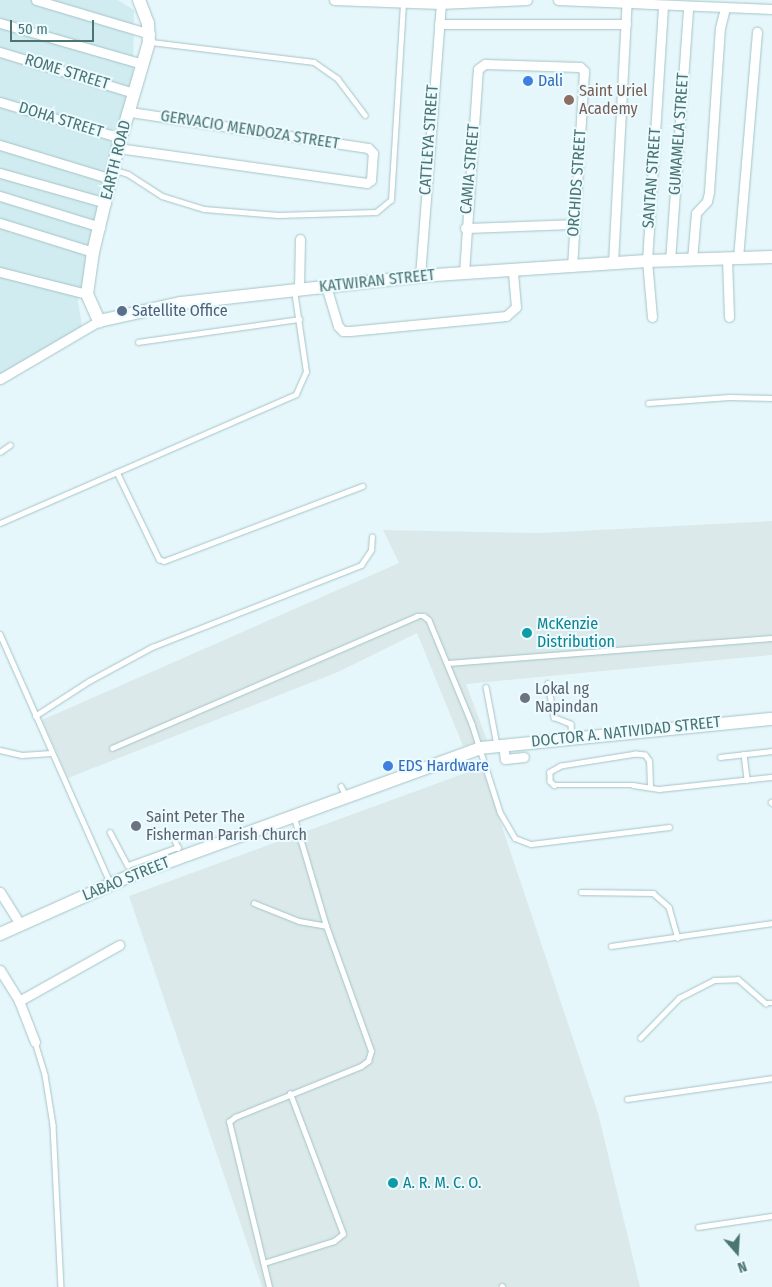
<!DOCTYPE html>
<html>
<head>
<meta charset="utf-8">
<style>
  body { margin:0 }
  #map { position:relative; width:772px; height:1287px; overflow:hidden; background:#e6f7fc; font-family:"Fira Sans Condensed",sans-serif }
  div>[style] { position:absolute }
  .residential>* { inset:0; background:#d1ecf0 }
  .industrial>* { inset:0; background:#dce9ea }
  .roads { filter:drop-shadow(0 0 1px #a4c4c5) drop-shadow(0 0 1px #a4c4c5) }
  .lane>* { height:4.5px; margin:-2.25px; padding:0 2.25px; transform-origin:2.25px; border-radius:2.25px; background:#fff }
  .street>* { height:9px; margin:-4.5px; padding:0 4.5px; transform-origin:4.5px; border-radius:4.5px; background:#fff }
  .secondary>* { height:12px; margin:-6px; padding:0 6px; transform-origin:6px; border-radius:6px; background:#fff }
  .dots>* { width:14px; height:14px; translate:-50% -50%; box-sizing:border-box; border:2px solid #ecfbff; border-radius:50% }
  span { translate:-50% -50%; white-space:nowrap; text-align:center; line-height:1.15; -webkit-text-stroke:4px #ecfbff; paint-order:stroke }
  .street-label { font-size:16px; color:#4b7472 }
  .shop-label { font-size:16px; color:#366cbe }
  .left { translate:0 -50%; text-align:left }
  .education-label { font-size:16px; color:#785e54 }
  .service-label { font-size:16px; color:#4e5e75 }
  .culture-label { font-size:16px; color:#0d838f }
  .worship-label { font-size:16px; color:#5b616d }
  .north { position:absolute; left:712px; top:1227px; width:50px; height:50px; -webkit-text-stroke:4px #ecfbff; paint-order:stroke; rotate:161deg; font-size:14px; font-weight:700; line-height:20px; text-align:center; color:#4b7472 }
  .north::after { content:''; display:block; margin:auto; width:18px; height:22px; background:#4b7472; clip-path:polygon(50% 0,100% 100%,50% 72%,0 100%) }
  .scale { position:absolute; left:10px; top:20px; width:84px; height:22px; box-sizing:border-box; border:2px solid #4b7472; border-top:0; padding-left:6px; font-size:15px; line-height:18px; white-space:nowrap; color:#4b7472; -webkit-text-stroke:4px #ecfbff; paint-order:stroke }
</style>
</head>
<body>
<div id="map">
  <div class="residential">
    <i style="clip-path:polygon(0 0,118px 0,134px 10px,133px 77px,78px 301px,83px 332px,0 377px)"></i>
  </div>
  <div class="industrial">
    <i style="clip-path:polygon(772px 521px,772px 655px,466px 684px,487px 740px,463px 746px,417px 633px,338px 672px,68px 778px,42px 720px,399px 563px,383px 530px,539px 533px)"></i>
    <i style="clip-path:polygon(482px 767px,598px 1113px,640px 1287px,262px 1287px,129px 896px)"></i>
  </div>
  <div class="roads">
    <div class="lane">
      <i style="left:151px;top:42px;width:164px;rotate:7deg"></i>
      <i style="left:314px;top:62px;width:29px;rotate:35deg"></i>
      <i style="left:338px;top:79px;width:45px;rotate:53.1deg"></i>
      <i style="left:115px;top:170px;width:14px;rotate:17deg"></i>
      <i style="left:128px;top:174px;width:40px;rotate:32.9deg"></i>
      <i style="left:162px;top:196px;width:44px;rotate:17.2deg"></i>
      <i style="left:204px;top:209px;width:74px;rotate:4.6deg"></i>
      <i style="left:278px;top:215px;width:98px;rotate:-1.8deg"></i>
      <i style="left:376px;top:212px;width:19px;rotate:-39deg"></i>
      <i style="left:391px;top:200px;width:197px;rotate:-86.5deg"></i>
      <i style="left:138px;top:342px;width:163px;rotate:-8.1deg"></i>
      <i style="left:648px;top:403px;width:81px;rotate:-4.2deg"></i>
      <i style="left:729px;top:397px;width:43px;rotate:1.3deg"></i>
      <i style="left:0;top:452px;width:12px;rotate:-35deg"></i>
      <i style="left:117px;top:472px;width:97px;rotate:64.2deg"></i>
      <i style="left:159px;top:559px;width:5px;rotate:22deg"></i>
      <i style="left:164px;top:561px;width:212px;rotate:-20.7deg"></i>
      <i style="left:0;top:523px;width:323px;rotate:-23.5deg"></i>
      <i style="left:296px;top:394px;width:24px;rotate:-66deg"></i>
      <i style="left:306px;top:372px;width:82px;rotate:-98.4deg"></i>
      <i style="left:0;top:634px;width:271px;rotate:66.1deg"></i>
      <i style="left:447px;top:663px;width:326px;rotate:-4.4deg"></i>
      <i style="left:548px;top:683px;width:35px;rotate:80deg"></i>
      <i style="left:554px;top:717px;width:18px;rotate:22deg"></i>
      <i style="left:571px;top:724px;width:13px;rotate:86deg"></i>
      <i style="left:486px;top:687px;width:59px;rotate:79.3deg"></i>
      <i style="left:35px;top:716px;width:64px;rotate:-32.9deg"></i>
      <i style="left:89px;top:681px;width:72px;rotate:-28.4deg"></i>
      <i style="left:152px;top:647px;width:225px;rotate:-21.4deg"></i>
      <i style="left:361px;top:565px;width:18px;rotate:-56deg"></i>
      <i style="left:371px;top:550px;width:13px;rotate:-86deg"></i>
      <i style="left:112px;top:748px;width:332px;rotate:-23.4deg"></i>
      <i style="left:417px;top:616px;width:7px"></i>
      <i style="left:424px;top:616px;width:6px;rotate:39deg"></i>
      <i style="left:429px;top:620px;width:113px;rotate:67.5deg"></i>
      <i style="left:472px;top:724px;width:92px;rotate:72.3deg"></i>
      <i style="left:500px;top:812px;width:30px;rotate:60deg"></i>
      <i style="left:515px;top:838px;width:17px;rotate:21deg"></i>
      <i style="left:531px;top:844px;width:139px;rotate:-7deg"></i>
      <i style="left:0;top:750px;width:23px;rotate:13deg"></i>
      <i style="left:22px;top:755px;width:29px;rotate:-4deg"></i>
      <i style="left:744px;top:754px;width:26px;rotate:83deg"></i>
      <i style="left:720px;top:757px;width:52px;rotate:-6.6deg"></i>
      <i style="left:341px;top:786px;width:11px;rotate:63deg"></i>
      <i style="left:650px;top:787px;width:26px;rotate:-92deg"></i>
      <i style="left:649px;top:761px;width:7px;rotate:-124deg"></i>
      <i style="left:645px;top:755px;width:9px;rotate:-174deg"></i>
      <i style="left:636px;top:754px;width:76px;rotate:170.9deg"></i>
      <i style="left:561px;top:766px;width:13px;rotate:151deg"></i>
      <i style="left:550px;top:772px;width:9px;rotate:90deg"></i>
      <i style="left:550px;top:781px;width:6px;rotate:45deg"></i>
      <i style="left:554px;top:785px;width:79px"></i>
      <i style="left:633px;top:785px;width:26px;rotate:9deg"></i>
      <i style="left:659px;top:789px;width:114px;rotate:-6.1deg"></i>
      <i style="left:771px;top:802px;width:1px;rotate:45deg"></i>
      <i style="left:110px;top:832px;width:38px;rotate:62deg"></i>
      <i style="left:173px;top:835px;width:14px;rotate:69deg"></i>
      <i style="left:128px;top:865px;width:53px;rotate:-19.8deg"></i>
      <i style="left:581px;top:892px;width:72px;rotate:0.8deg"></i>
      <i style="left:653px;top:893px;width:21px;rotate:41deg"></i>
      <i style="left:669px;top:907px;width:32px;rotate:74deg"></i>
      <i style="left:254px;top:903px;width:48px;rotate:21.8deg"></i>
      <i style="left:299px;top:921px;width:27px;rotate:10deg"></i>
      <i style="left:611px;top:946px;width:163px;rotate:-8.1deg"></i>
      <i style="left:640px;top:1038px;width:56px;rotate:-45.7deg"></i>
      <i style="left:679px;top:998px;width:39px;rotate:-27deg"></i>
      <i style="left:714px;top:980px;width:24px;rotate:-2deg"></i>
      <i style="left:738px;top:979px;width:37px;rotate:41deg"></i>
      <i style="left:766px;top:1003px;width:6px"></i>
      <i style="left:35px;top:1042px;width:34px;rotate:73deg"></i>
      <i style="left:45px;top:1075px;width:51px;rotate:80.9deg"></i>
      <i style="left:53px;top:1125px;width:162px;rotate:87.2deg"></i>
      <i style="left:627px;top:1099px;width:147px;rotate:-8.2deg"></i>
      <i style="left:698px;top:1227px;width:75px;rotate:-8.5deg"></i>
      <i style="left:264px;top:1263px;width:73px;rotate:-17.4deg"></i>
      <i style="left:334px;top:1241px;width:11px;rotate:-38deg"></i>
      <i style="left:343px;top:1234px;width:150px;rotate:-110.7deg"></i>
      <i style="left:502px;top:1286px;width:1px;rotate:45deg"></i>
      <i style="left:269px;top:1287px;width:170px;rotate:-103.6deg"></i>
      <i style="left:229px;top:1122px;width:8px;rotate:-40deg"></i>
      <i style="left:235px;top:1117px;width:136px;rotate:-22deg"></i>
      <i style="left:361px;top:1066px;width:9px;rotate:-36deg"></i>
      <i style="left:368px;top:1061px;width:10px;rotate:-73deg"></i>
      <i style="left:371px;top:1051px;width:133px;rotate:-109.8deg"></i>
      <i style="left:326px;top:926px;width:113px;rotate:-106.5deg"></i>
    </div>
    <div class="street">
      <i style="left:36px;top:0;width:119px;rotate:16.6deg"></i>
      <i style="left:334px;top:0;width:106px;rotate:2.2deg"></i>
      <i style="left:440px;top:4px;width:87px;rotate:-2.6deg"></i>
      <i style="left:558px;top:0;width:214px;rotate:2.4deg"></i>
      <i style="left:0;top:23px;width:149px;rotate:16deg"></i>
      <i style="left:439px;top:24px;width:187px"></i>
      <i style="left:0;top:52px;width:140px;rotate:17deg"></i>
      <i style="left:0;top:102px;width:126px;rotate:16.6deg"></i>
      <i style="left:0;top:145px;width:116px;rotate:17deg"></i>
      <i style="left:118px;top:148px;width:251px;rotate:8deg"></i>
      <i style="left:367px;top:183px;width:5px;rotate:-37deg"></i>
      <i style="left:371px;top:180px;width:27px;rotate:-86deg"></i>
      <i style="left:373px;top:153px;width:7px;rotate:-135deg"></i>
      <i style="left:368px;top:148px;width:242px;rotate:-171.4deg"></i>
      <i style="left:0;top:173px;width:110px;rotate:15.8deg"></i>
      <i style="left:0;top:196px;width:105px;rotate:17.2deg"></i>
      <i style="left:0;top:223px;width:97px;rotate:17.3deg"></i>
      <i style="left:465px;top:228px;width:108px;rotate:-2.1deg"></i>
      <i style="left:738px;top:258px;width:227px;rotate:-85.2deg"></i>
      <i style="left:727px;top:259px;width:58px;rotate:88deg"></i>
      <i style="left:692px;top:260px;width:47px;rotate:-85.1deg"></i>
      <i style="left:696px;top:213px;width:16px;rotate:-47deg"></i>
      <i style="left:707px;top:201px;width:9px;rotate:-77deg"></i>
      <i style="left:709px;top:192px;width:164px;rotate:-86.2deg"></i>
      <i style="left:720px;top:28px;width:21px;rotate:-76deg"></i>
      <i style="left:670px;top:261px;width:255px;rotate:-85.9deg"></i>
      <i style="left:613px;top:263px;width:263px;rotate:-87deg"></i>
      <i style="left:0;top:272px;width:90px;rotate:14.2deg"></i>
      <i style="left:464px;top:273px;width:204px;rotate:-86.1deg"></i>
      <i style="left:478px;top:69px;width:9px;rotate:-36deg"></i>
      <i style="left:485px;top:64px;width:95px;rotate:1.8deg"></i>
      <i style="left:580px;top:67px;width:6px;rotate:45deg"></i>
      <i style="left:584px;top:71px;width:196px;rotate:93.5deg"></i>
      <i style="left:420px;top:276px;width:277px;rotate:-85.6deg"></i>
      <i style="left:326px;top:286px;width:42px;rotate:73.3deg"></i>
      <i style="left:338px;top:326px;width:7px;rotate:45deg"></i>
      <i style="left:343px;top:331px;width:7px"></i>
      <i style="left:350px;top:331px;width:157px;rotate:-5.5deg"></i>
      <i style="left:506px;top:316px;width:13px;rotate:-42deg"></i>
      <i style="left:516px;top:307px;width:35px;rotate:-95deg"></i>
      <i style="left:299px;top:289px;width:50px;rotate:-88.9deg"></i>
      <i style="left:652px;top:317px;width:56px;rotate:-95.1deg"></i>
      <i style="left:647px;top:261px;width:256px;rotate:-86.4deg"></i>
      <i style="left:0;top:379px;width:115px;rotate:-30.4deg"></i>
      <i style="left:503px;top:745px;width:14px;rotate:82deg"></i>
      <i style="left:505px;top:759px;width:19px;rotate:-6deg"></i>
      <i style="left:0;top:892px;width:38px;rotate:58deg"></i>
      <i style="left:0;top:970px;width:36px;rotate:58deg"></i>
      <i style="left:19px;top:1001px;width:44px;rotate:68.7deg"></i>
      <i style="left:19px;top:1001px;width:115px;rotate:-29.2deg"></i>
    </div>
    <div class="secondary">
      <i style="left:139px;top:0;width:25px;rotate:69deg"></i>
      <i style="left:148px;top:23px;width:19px;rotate:87deg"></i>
      <i style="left:149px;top:42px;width:110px;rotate:106.3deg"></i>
      <i style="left:118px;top:148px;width:107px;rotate:103.5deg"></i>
      <i style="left:93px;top:252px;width:42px;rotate:98.1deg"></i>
      <i style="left:87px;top:294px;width:30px;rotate:66deg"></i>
      <i style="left:99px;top:321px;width:84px;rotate:-12.4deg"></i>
      <i style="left:181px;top:303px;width:241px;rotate:-6.4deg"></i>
      <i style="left:420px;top:276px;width:227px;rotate:-3.8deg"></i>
      <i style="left:647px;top:261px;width:125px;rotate:-1.8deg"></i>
      <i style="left:0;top:934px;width:145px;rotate:-24.1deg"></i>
      <i style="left:132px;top:875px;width:370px;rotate:-20deg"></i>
      <i style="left:480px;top:748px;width:293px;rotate:-5.7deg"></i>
    </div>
  </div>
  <div class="dots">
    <i style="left:528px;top:81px;background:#3f7fe0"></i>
    <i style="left:569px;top:100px;background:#8d6e63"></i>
    <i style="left:122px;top:311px;background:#5c6f8a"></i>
    <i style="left:527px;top:633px;background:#0f9aa8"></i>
    <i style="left:525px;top:698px;background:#6b7280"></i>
    <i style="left:388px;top:766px;background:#3f7fe0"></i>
    <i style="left:136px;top:826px;background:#6b7280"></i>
    <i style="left:393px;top:1183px;background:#0f9aa8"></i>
  </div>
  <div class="street-label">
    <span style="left:67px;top:72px;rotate:17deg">ROME STREET</span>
    <span style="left:61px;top:120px;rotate:17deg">DOHA STREET</span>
    <span style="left:250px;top:130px;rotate:9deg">GERVACIO MENDOZA STREET</span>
    <span style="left:679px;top:134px;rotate:-86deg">GUMAMELA STREET</span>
    <span style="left:429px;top:140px;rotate:-86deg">CATTLEYA STREET</span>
    <span style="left:116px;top:160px;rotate:-76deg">EARTH ROAD</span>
    <span style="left:470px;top:169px;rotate:-85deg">CAMIA STREET</span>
    <span style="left:652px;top:178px;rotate:-86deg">SANTAN STREET</span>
    <span style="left:577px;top:183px;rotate:-86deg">ORCHIDS STREET</span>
    <span style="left:377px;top:281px;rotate:-6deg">KATWIRAN STREET</span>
    <span style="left:626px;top:732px;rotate:-6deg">DOCTOR A. NATIVIDAD STREET</span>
    <span style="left:126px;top:879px;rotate:-22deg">LABAO STREET</span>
  </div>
  <div class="shop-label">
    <span class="left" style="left:538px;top:81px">Dali</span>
    <span class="left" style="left:398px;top:766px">EDS Hardware</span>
  </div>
  <div class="education-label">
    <span class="left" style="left:579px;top:100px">Saint Uriel<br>Academy</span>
  </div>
  <div class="service-label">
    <span class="left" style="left:132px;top:311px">Satellite Office</span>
  </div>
  <div class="culture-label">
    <span class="left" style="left:537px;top:633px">McKenzie<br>Distribution</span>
    <span class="left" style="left:403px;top:1183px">A. R. M. C. O.</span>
  </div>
  <div class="worship-label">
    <span class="left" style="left:535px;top:698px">Lokal ng<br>Napindan</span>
    <span class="left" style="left:146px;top:826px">Saint Peter The<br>Fisherman Parish Church</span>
  </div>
  <div class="north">N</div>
  <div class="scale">50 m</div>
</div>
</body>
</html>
